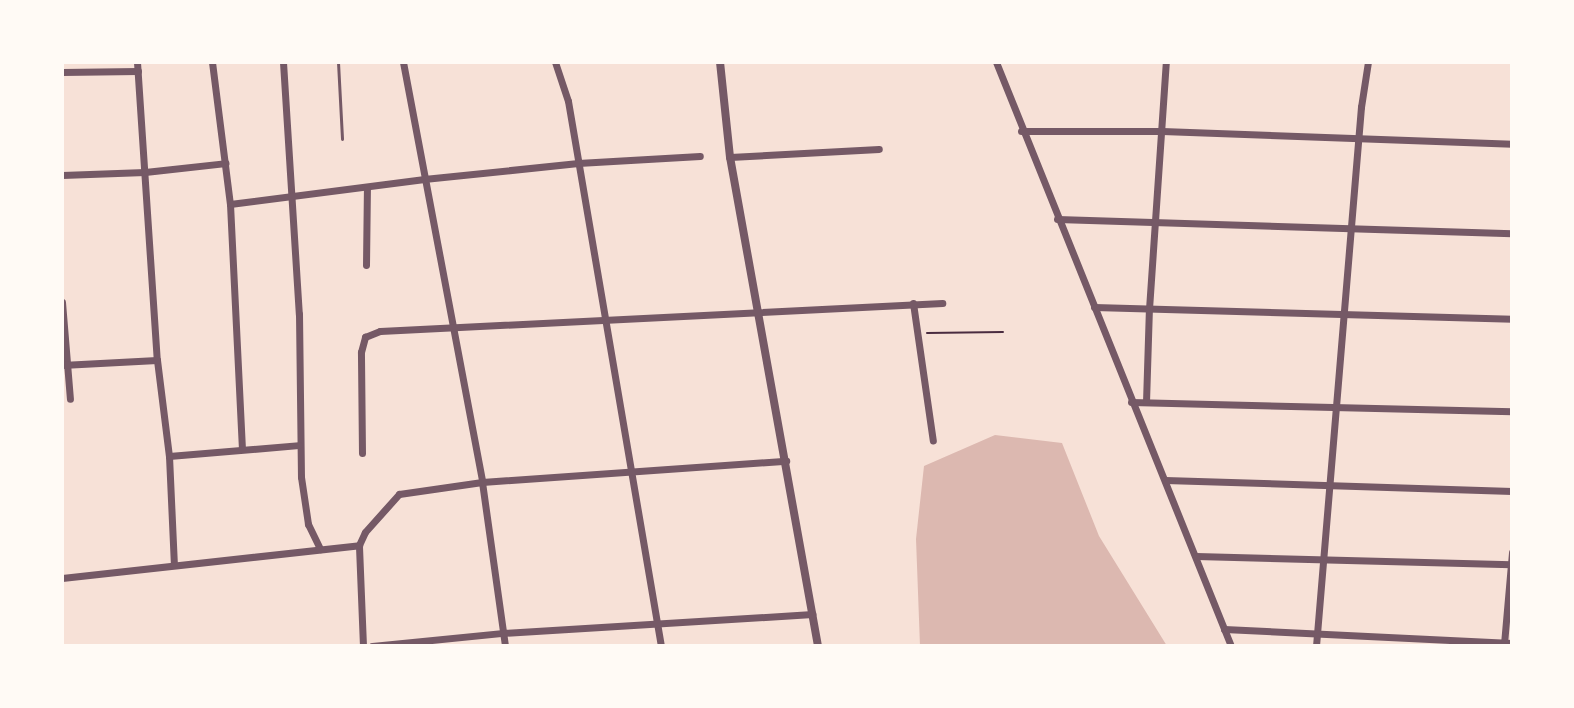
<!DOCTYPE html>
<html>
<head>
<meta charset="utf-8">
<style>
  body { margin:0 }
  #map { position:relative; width:1574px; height:708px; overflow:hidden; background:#f7e1d7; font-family:Figtree,sans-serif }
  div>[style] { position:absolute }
  .water>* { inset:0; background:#dcb8b0 }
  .path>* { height:2px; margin:-1px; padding:0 1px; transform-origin:1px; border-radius:1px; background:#4a2c40 }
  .service>* { height:3px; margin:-1.5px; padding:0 1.5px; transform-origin:1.5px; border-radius:1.5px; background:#755966 }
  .minor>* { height:7px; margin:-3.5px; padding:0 3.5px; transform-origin:3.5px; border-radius:3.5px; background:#755966 }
  .tertiary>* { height:8px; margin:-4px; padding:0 4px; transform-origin:4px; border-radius:4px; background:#755966 }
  span { translate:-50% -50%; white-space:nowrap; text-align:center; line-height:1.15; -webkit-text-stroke:8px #fffaf5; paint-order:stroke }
  .frame { position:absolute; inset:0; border:64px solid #fffaf5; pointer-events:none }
</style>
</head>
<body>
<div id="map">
  <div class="water">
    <i style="clip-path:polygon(995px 435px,1062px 443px,1099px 536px,1167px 646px,920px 646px,916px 539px,924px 466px)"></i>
  </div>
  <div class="path">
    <i style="left:927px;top:333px;width:76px;rotate:-0.8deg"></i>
  </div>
  <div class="service">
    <i style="left:338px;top:62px;width:77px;rotate:87deg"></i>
  </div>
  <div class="minor">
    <i style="left:137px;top:62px;width:299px;rotate:86.2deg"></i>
    <i style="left:157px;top:360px;width:97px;rotate:82.9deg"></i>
    <i style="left:169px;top:456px;width:109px;rotate:87.4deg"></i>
    <i style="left:212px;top:62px;width:143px;rotate:82.8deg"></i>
    <i style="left:230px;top:204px;width:245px;rotate:87.2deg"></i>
    <i style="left:283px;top:62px;width:253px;rotate:86.4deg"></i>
    <i style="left:299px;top:314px;width:163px;rotate:89.3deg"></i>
    <i style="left:301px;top:477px;width:48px;rotate:81.5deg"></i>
    <i style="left:308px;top:524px;width:28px;rotate:64deg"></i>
    <i style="left:403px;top:62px;width:427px;rotate:79.3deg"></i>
    <i style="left:482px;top:482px;width:166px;rotate:82deg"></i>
    <i style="left:555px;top:62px;width:41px;rotate:71.6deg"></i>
    <i style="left:568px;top:101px;width:553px;rotate:80.32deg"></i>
    <i style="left:996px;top:62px;width:630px;rotate:68.08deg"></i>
    <i style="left:62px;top:72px;width:76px;rotate:-0.8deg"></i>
    <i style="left:1021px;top:131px;width:141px"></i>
    <i style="left:1162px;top:131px;width:350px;rotate:2.1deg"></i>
    <i style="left:730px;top:157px;width:149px;rotate:-3.1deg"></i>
    <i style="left:62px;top:175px;width:83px;rotate:-2.1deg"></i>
    <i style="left:145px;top:172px;width:81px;rotate:-6.3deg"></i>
    <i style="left:230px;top:204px;width:196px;rotate:-7.3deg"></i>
    <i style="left:424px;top:179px;width:155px;rotate:-5.9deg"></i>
    <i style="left:578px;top:163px;width:122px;rotate:-3.3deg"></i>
    <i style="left:1057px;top:219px;width:455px;rotate:1.8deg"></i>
    <i style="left:366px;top:265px;width:77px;rotate:-89.3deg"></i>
    <i style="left:62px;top:302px;width:97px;rotate:85.3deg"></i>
    <i style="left:913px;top:303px;width:139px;rotate:81.8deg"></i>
    <i style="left:1094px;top:307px;width:418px;rotate:1.6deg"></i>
    <i style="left:62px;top:365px;width:95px;rotate:-3deg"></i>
    <i style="left:1131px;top:402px;width:381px;rotate:1.4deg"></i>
    <i style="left:1146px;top:402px;width:93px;rotate:-88.2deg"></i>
    <i style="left:1149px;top:309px;width:248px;rotate:-86.1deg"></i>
    <i style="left:362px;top:453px;width:101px;rotate:-90.6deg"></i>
    <i style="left:361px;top:352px;width:16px;rotate:-75deg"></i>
    <i style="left:365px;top:337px;width:16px;rotate:-22deg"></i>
    <i style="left:380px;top:331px;width:563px;rotate:-2.85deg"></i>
    <i style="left:169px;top:456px;width:130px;rotate:-4.8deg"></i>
    <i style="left:1165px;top:480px;width:347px;rotate:1.8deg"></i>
    <i style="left:1196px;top:556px;width:315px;rotate:1.5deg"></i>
    <i style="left:62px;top:578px;width:299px;rotate:-6.3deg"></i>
    <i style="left:1224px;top:629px;width:288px;rotate:2.8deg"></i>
    <i style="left:1504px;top:644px;width:92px;rotate:-85deg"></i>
    <i style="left:363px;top:646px;width:101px;rotate:-92.3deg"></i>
    <i style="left:359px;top:545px;width:14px;rotate:-65deg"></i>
    <i style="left:365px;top:532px;width:51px;rotate:-48.2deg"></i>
    <i style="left:399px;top:494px;width:84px;rotate:-8.2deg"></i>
    <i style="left:482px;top:482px;width:305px;rotate:-4deg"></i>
    <i style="left:372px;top:646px;width:132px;rotate:-5.7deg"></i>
    <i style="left:503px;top:633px;width:310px;rotate:-3.5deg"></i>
    <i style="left:1316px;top:646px;width:541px;rotate:-85.23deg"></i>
    <i style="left:1361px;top:107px;width:46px;rotate:-81.2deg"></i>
  </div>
  <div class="tertiary">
    <i style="left:720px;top:62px;width:96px;rotate:84deg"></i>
    <i style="left:730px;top:157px;width:497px;rotate:79.8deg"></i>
  </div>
  <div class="frame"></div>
</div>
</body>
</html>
